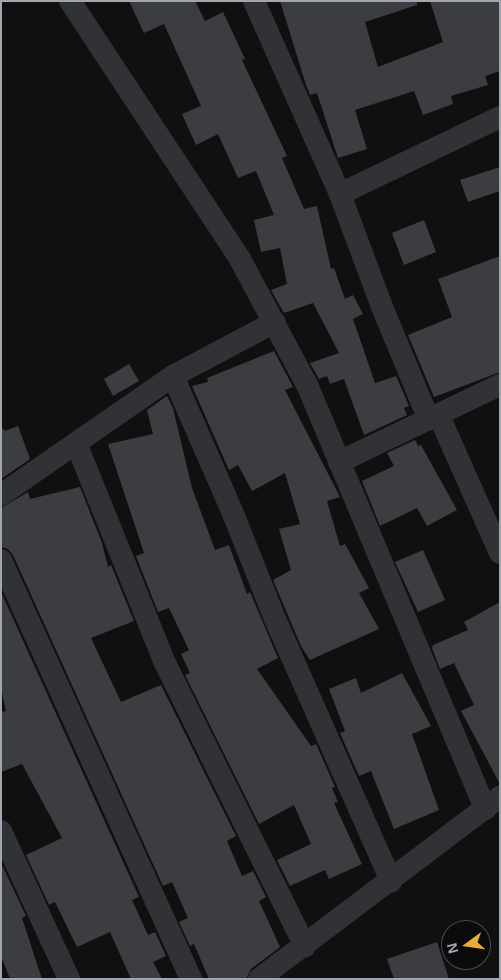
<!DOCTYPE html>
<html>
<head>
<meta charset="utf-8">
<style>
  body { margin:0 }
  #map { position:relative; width:501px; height:980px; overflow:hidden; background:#101011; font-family:Arial,sans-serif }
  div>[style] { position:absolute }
  .building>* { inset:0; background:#3c3d41 }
  .minor>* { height:22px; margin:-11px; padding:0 11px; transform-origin:11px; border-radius:11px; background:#313236 }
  span { translate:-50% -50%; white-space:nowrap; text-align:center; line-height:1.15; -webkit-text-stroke:4.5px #0b0b0c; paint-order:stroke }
  .frame { position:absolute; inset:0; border:2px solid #a2a6b1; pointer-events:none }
  .north { position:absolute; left:441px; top:920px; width:50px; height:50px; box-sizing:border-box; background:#0b0b0c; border:1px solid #47494e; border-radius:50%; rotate:256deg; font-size:14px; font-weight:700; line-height:20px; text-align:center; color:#a2a6b1 }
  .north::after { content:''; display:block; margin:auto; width:18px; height:22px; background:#e5ad34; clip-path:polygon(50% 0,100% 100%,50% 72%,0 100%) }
</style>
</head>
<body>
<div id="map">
  <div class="building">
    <i style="clip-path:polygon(129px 1px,195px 1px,205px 21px,223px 12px,245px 59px,242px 60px,287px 156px,282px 158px,304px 209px,317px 206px,331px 269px,334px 268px,345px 299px,353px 295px,363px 314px,353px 319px,375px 383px,396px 376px,409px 406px,404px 408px,407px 415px,364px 435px,344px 379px,330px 384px,327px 376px,319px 379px,310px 363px,339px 353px,313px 303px,284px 313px,271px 290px,287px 284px,280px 248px,261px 252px,254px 220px,274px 215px,256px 171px,238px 178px,218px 134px,196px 145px,182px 114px,201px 106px,164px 24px,144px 33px)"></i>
    <i style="clip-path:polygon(280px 1px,417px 1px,417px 5px,365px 22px,378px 67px,443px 42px,430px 1px,500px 1px,500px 71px,485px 76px,488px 85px,451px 96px,453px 104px,423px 115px,414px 91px,355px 110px,367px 149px,338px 158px,317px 93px,310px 95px,306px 85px)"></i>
    <i style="clip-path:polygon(500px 167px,500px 191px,468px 202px,460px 180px)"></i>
    <i style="clip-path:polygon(424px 220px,436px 252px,404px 265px,392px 233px)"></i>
    <i style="clip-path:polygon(500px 256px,500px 372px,434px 397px,408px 335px,452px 317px,438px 279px)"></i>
    <i style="clip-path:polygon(274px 351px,293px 387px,285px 390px,340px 497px,327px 501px,340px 546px,345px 544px,369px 588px,359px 593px,379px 629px,310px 660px,301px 646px,273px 580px,291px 570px,279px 529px,300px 524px,285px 473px,252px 491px,238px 465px,229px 470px,192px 386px,208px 382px,207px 378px)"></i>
    <i style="clip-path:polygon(129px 364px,139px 381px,113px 396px,104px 379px)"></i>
    <i style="clip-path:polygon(167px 396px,173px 408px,192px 488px,215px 550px,229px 545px,247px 594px,250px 592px,278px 658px,257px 669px,311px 746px,316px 744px,335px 787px,332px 788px,338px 802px,334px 803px,362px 864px,329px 879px,325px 870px,290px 886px,277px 860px,311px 844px,294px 805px,259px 824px,185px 675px,190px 673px,181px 654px,189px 650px,169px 608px,158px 612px,136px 556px,144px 553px,108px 444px,153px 434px,147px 410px)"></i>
    <i style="clip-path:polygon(18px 426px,30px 459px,1px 479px,1px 427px,5px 431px)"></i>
    <i style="clip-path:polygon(415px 440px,418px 446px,421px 445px,457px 510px,427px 526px,417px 508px,380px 526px,362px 481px,394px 466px,387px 453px)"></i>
    <i style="clip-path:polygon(80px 487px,102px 543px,108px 567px,111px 565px,134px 621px,91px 638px,121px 702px,161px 685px,236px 836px,227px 841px,242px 876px,253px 871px,266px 897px,259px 901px,280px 947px,251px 969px,246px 979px,209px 979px,194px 944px,190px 946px,179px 922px,188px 918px,172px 882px,163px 886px,13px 555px,8px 549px,1px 547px,1px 508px,28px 492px,30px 499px)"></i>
    <i style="clip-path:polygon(423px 550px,445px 600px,418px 612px,395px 562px)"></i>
    <i style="clip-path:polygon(1px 592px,139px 897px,132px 900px,148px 935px,155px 932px,166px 956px,153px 962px,162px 979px,131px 979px,110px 932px,77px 947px,55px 902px,49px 905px,26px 855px,62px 838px,22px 764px,1px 772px,1px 712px,6px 711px,1px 688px)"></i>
    <i style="clip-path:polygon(500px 602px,500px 784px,461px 711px,474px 705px,454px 663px,440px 669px,432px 648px,433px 645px,468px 630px,464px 622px)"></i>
    <i style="clip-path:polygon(402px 673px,431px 726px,412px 734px,439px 810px,394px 829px,371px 771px,359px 776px,340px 733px,345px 731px,329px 689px,356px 678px,361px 693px)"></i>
    <i style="clip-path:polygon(1px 867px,3px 867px,26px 916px,22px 918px,42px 979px,10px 979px,1px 956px)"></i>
    <i style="clip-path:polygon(437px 942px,449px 979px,394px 979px,387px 959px)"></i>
  </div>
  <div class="minor">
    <i style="left:70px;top:1px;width:309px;rotate:56.6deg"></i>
    <i style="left:240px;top:259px;width:145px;rotate:62deg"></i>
    <i style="left:308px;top:387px;width:458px;rotate:67.2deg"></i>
    <i style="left:254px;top:1px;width:211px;rotate:66deg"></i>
    <i style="left:340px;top:194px;width:121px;rotate:69.6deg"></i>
    <i style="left:382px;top:307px;width:122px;rotate:67.4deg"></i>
    <i style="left:340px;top:194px;width:178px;rotate:-25.7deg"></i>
    <i style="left:173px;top:376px;width:147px;rotate:66.4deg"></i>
    <i style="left:232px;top:511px;width:116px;rotate:68.3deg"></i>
    <i style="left:275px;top:619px;width:287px;rotate:66.1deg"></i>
    <i style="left:439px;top:416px;width:150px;rotate:66deg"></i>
    <i style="left:76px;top:443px;width:237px;rotate:68deg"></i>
    <i style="left:165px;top:663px;width:316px;rotate:63.7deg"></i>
    <i style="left:339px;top:462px;width:178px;rotate:-25.6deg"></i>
    <i style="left:1px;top:495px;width:209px;rotate:-34.7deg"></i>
    <i style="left:173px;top:376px;width:115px;rotate:-27.9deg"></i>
    <i style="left:1px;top:560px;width:460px;rotate:65.6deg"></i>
    <i style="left:1px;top:831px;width:163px;rotate:65.3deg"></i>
    <i style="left:259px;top:979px;width:302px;rotate:-37.1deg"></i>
  </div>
  <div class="frame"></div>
  <div class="north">N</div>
</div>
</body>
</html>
